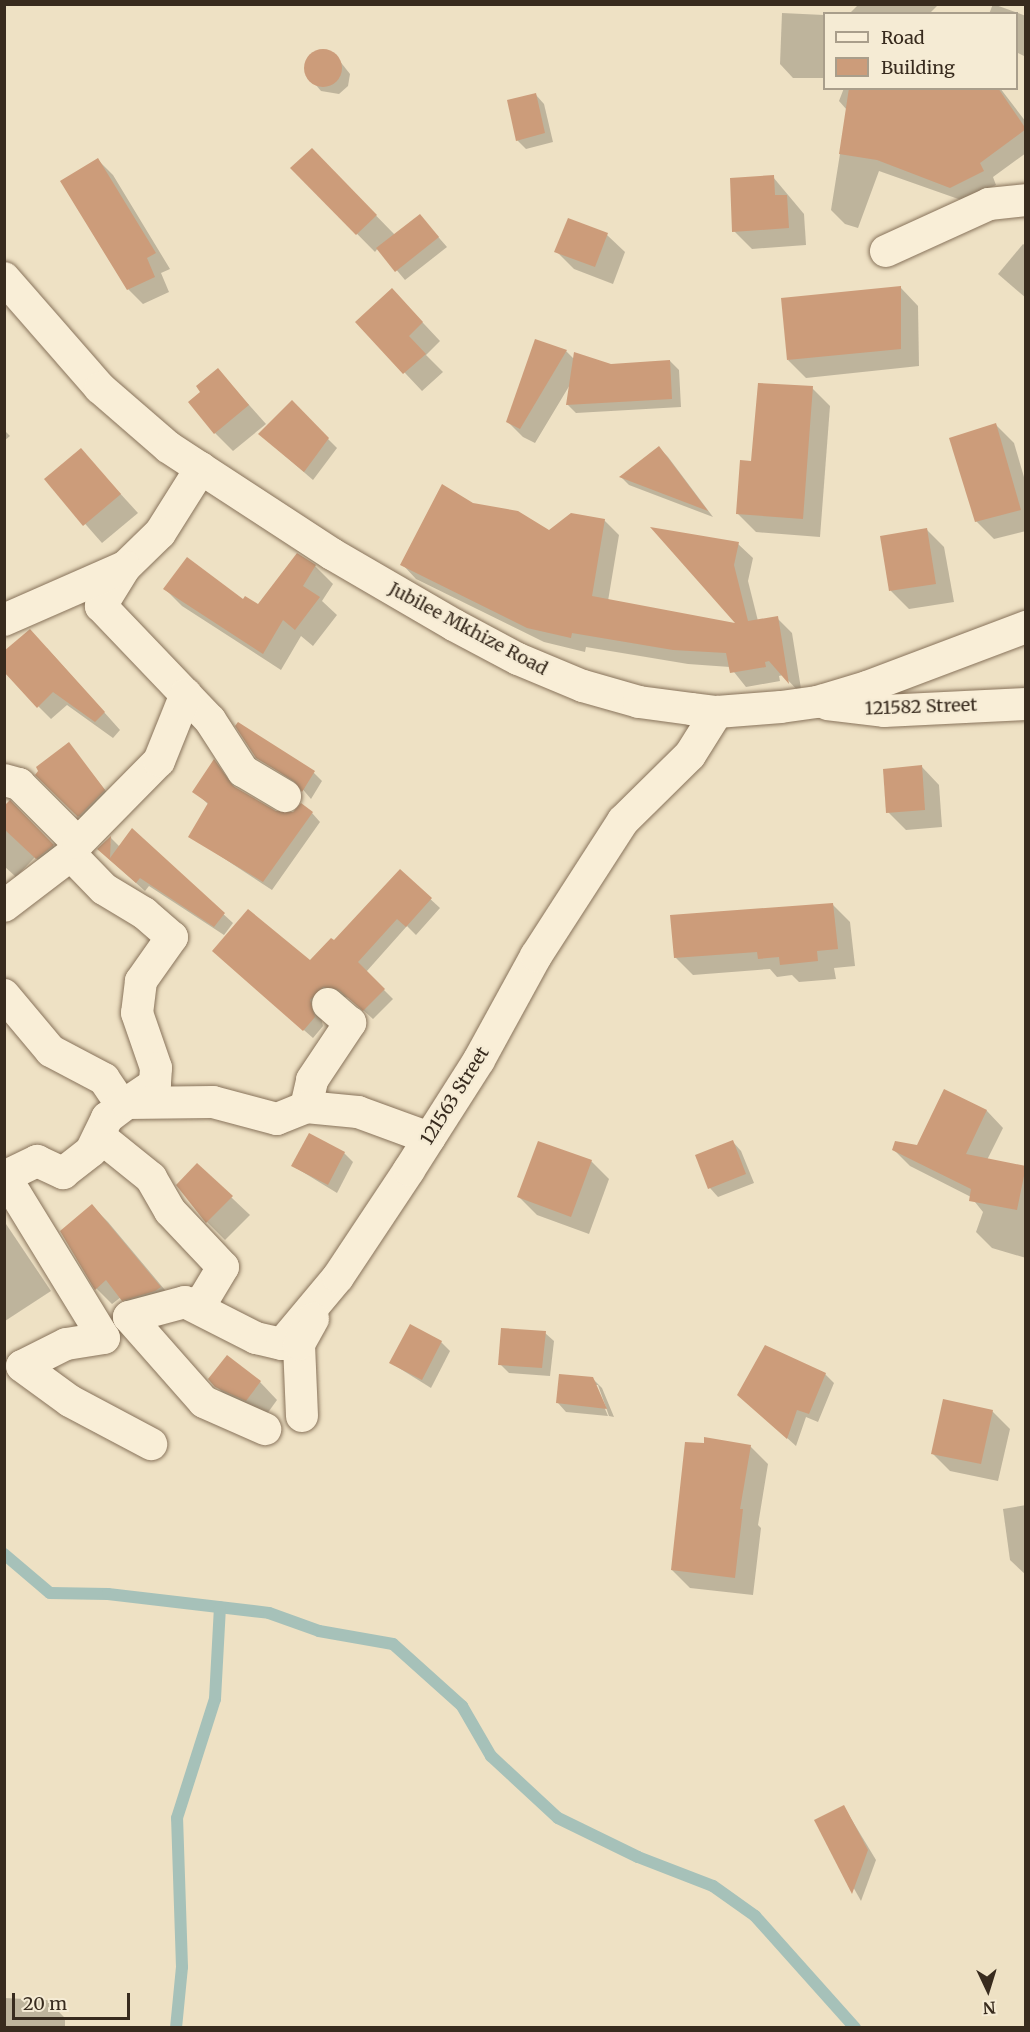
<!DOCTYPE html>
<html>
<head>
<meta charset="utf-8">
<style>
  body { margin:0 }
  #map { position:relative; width:1030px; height:2032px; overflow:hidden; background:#eee1c4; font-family:Merriweather,serif }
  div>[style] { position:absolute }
  .shadow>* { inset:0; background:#0003 }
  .stream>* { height:12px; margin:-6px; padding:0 6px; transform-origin:6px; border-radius:6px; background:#a6c1b9 }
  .building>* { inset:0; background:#cc9c7a }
  .round { border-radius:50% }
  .roads { filter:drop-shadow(0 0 2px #88735b) drop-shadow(0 0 2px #88735b) }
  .street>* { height:32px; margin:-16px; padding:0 16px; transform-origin:16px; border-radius:16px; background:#f9eed7 }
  span { translate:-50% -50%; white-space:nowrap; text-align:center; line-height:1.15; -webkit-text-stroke:4.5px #f5ebd4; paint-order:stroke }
  .street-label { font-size:18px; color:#382b1e }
  .frame { position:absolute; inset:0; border:6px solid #382b1e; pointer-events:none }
  .legend { position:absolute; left:823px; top:12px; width:195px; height:78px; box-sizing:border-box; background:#f5ebd4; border:2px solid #a99e8b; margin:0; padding:8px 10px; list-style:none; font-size:18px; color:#382b1e }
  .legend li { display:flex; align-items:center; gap:12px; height:30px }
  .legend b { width:30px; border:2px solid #a99e8b }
  .north { position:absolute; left:958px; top:1960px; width:60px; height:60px; -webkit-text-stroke:4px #f5ebd4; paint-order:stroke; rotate:176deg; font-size:16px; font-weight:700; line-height:24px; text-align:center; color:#382b1e }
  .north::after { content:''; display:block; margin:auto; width:21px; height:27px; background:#382b1e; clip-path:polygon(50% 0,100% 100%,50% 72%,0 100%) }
  .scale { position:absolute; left:12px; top:1993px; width:118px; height:27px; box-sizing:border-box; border:3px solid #382b1e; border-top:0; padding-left:8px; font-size:18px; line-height:21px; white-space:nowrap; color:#382b1e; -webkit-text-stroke:4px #f5ebd4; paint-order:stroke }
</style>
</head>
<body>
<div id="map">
  <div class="shadow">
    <i style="clip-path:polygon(859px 4px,938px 4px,938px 5px,929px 14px,849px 14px)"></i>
    <i style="clip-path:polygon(993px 4px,1026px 16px,1026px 57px,1016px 52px,1016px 14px,989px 14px)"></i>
    <i style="clip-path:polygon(782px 13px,824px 15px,824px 78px,793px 78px,780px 64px)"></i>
    <i style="clip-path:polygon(324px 50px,335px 55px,350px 74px,348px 86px,339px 94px,321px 91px,305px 72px,309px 56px)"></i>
    <i style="clip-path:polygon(844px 88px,1000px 88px,1026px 122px,1026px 153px,993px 177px,996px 185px,964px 201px,879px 171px,858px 228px,845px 224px,831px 210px,847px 110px,839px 101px)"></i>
    <i style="clip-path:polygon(536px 95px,544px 104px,553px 142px,526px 149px,517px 140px)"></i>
    <i style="clip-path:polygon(312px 150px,395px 235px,420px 216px,447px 247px,405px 280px,378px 248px,375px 252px,292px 168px)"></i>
    <i style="clip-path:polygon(98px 160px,113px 175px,170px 269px,161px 273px,169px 292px,143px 304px,128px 289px)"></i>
    <i style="clip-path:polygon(773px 177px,804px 214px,806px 245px,752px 249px,734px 231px)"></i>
    <i style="clip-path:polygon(607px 235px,625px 252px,613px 284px,574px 269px,556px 251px)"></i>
    <i style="clip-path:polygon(1023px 244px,1026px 246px,1026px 298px,998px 274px)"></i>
    <i style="clip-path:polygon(901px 288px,918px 306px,919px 366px,806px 378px,788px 360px)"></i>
    <i style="clip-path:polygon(409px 308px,440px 341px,426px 355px,443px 372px,422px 391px,357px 322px)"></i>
    <i style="clip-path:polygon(566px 351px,575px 360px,610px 365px,670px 361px,679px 370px,681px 407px,576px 413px,567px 404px,571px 383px,535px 443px,523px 437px,508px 422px)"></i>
    <i style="clip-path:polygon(218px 370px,266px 424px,233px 451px,215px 433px,202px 392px)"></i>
    <i style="clip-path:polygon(812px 388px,830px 406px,820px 537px,756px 532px,738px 514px,753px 462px)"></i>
    <i style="clip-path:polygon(292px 403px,337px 448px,313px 480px,269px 442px)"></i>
    <i style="clip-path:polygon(996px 425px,1014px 443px,1026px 484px,1026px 531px,994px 539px,976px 521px)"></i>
    <i style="clip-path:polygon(4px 430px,10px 436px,4px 441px)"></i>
    <i style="clip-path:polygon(659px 448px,668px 457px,713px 517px,629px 485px,621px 477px)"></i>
    <i style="clip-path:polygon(86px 456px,138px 513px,102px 543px,51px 485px)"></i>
    <i style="clip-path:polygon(473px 505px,549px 532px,604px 520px,619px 535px,608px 601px,739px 625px,654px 529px,738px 544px,753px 558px,748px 581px,758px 621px,777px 618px,792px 633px,802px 695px,783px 675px,779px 676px,780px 681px,746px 687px,730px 667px,688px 664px,586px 647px,585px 652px,544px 642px,416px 579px,402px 564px)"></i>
    <i style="clip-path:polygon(926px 529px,944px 547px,954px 602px,909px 609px,891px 591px,881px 537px)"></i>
    <i style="clip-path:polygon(315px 566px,333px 584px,322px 601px,337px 615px,313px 646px,301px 636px,281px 670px,182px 606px,165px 589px,259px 606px)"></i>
    <i style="clip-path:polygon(47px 648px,120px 730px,113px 738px,67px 705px,51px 719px,35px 703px)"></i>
    <i style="clip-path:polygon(68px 743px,113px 800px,88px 825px,37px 775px)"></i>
    <i style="clip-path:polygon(257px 757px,314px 773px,322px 781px,311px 799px,300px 786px)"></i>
    <i style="clip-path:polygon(214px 761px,237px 790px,275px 813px,312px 813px,320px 822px,272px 890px,190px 836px,209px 805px,194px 791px)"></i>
    <i style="clip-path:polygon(922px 767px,939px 785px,942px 827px,906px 830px,888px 812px)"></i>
    <i style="clip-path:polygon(10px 802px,71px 864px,55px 876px,35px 857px,16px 877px,4px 866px,4px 808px)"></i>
    <i style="clip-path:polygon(132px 830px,233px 923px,224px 935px,149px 886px,145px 891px,108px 858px,111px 838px,120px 847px)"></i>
    <i style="clip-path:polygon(400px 871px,440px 908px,416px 935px,407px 926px,366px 972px,393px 999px,373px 1019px,350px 998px,332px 995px,319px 1009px,323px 1026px,313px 1038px,223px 959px,310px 962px,334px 942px)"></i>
    <i style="clip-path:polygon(832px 904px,850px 922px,855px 966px,834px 968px,836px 979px,799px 982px,792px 975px,777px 977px,770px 969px,693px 975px,675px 957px)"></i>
    <i style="clip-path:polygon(945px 1091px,987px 1111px,1003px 1128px,987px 1160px,1026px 1167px,1026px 1258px,992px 1248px,976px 1232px,983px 1212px,971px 1197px,910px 1166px,894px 1150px,918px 1147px)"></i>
    <i style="clip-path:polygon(733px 1142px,741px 1151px,754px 1183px,718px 1197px,710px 1188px,697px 1156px)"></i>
    <i style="clip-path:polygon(344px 1153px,353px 1162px,337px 1193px,293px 1166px)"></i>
    <i style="clip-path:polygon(591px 1161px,609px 1179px,589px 1234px,537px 1215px,519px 1197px)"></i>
    <i style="clip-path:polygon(197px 1165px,250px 1215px,225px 1240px,207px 1222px)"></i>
    <i style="clip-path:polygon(92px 1206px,108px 1222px,175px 1302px,139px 1316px,121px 1297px,112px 1304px,97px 1289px,62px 1232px)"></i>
    <i style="clip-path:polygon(4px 1221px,51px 1291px,5px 1321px,4px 1320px)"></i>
    <i style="clip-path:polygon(545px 1333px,554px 1341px,550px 1376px,509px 1373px,500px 1364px)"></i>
    <i style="clip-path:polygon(441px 1342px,450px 1351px,431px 1388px,391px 1363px)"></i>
    <i style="clip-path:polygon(825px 1374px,834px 1383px,818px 1422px,806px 1417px,796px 1446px,748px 1403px)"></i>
    <i style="clip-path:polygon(593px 1379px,602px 1388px,614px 1417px,609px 1416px,598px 1385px,595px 1385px,608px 1416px,566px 1412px,558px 1403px)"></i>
    <i style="clip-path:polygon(260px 1382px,277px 1400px,264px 1418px,235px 1405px,216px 1386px)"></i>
    <i style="clip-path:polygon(992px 1411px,1010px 1429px,998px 1481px,950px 1471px,932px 1453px)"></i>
    <i style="clip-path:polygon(750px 1446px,768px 1464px,758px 1525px,761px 1528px,753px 1595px,690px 1588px,672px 1570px)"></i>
    <i style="clip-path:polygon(1026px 1505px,1026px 1575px,1010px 1560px,1003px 1509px)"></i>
    <i style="clip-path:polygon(844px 1807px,876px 1860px,861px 1901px,816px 1821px)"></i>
    <i style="clip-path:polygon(4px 1998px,47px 2000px,65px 2018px,65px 2028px,4px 2028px)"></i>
  </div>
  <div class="stream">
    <i style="left:4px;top:1554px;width:60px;rotate:40.3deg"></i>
    <i style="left:50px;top:1593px;width:58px;rotate:1deg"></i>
    <i style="left:108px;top:1594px;width:162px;rotate:6.7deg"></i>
    <i style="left:269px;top:1613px;width:53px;rotate:19.8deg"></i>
    <i style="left:319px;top:1631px;width:75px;rotate:10deg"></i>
    <i style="left:393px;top:1644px;width:93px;rotate:41.9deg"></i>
    <i style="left:462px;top:1706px;width:58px;rotate:59.9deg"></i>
    <i style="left:491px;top:1756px;width:91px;rotate:42.8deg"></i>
    <i style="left:558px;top:1818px;width:89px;rotate:26deg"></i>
    <i style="left:638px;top:1857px;width:80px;rotate:21.1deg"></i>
    <i style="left:713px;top:1886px;width:52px;rotate:35.5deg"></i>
    <i style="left:755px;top:1916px;width:150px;rotate:48.2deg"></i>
    <i style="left:176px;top:2028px;width:61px;rotate:-84.4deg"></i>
    <i style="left:182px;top:1967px;width:149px;rotate:-91.9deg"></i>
    <i style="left:177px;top:1818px;width:125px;rotate:-72.3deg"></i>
    <i style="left:215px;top:1699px;width:92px;rotate:-86.9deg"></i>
  </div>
  <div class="building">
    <i class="round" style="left:304px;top:49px;width:38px;height:38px"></i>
    <i style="clip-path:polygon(849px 88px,998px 88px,1026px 129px,980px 163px,984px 171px,950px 188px,877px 160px,839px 154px)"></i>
    <i style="clip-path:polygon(536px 93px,545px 133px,516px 141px,507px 100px)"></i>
    <i style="clip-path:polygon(312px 148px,377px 215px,356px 235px,290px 168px)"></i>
    <i style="clip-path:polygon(98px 158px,156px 253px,147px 258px,155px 277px,127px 290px,60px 181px)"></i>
    <i style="clip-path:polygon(774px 175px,775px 195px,787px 195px,789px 228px,732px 232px,730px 178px)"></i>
    <i style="clip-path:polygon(420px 214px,439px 237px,395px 272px,376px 248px)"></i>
    <i style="clip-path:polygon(568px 218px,608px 233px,595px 267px,554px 252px)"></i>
    <i style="clip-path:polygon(901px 286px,901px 349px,787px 360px,781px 298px)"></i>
    <i style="clip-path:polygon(392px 288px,423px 322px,409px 336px,426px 354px,403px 374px,355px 322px)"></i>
    <i style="clip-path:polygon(535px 339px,567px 350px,520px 429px,506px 422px)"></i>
    <i style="clip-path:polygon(574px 352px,611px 364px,670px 360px,672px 399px,566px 405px)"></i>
    <i style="clip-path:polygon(218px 368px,249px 405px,214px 434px,188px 402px,200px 392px,196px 386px)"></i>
    <i style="clip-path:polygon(758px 383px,813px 386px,803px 519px,736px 514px,740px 460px,751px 461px)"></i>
    <i style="clip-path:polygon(292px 400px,329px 438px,304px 472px,258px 434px)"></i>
    <i style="clip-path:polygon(996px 423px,1021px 510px,975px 522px,949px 438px)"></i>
    <i style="clip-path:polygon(659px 446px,708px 511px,619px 477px)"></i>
    <i style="clip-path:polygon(81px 448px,121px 494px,83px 526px,44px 479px)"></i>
    <i style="clip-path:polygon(442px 484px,473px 503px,518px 511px,549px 530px,571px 513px,605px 519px,592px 596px,735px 623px,650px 527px,739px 542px,734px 565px,748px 621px,778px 616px,789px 684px,769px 661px,765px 662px,766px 667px,730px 673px,726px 653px,673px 650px,572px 633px,571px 638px,527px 628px,400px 565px)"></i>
    <i style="clip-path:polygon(927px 528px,936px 584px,889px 591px,880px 536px)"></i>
    <i style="clip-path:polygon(297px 553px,316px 565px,303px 586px,320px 597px,295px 630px,283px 620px,263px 654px,163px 589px,187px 557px,243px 599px,245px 596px,258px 604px)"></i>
    <i style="clip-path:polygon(30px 629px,105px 712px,95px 722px,53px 692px,37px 708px,4px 672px,4px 651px)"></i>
    <i style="clip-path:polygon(238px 722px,315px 771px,302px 792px,294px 781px,256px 758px,235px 726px)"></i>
    <i style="clip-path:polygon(69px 742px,105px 790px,78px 817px,35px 775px,38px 771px,36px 767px)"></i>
    <i style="clip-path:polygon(214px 759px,233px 786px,276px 811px,293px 812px,301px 803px,313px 812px,263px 882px,188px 837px,208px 803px,192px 792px)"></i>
    <i style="clip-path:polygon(922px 765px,925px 810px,886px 813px,883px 769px)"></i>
    <i style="clip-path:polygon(10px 800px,54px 845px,36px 859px,4px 829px,4px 806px)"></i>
    <i style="clip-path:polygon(132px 828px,225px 913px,214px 927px,140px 878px,136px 883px,97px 849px,111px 836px,110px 858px)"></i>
    <i style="clip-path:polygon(400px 869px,432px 898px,406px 927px,397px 919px,358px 962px,385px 989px,363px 1011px,339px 990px,323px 987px,310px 1000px,315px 1017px,303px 1031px,212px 951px,248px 909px,310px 960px,331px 938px,334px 940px)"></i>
    <i style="clip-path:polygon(833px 903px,838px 949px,817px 951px,818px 961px,780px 965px,779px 957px,758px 959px,757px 952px,674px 958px,670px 915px)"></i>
    <i style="clip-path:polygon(944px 1089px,987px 1110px,966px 1154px,1026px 1166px,1017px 1210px,969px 1201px,971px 1189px,892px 1150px,895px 1141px,917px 1145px)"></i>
    <i style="clip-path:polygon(309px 1133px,345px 1152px,328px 1185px,291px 1166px)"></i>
    <i style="clip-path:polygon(733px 1140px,746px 1174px,708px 1189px,695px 1155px)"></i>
    <i style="clip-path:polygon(538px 1141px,592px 1160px,571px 1217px,517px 1197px)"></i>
    <i style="clip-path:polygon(197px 1163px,233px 1196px,206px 1223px,176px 1185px)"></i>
    <i style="clip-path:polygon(92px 1204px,161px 1287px,155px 1291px,122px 1301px,106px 1280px,95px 1290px,60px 1231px)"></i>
    <i style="clip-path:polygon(410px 1324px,442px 1341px,422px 1380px,389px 1363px)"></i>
    <i style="clip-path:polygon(501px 1328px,546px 1331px,542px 1368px,498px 1365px)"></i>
    <i style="clip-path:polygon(765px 1345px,826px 1373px,809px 1414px,797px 1410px,787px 1439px,737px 1395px)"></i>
    <i style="clip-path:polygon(227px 1355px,261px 1381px,246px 1401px,215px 1387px,208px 1379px)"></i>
    <i style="clip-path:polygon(559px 1374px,593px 1377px,607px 1409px,556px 1403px)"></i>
    <i style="clip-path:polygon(943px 1399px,993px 1410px,981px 1464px,931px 1454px)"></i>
    <i style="clip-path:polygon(704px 1437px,751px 1445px,740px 1509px,743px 1509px,735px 1578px,671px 1570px,685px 1442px,704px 1443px)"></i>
    <i style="clip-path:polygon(844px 1805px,868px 1850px,852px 1894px,814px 1820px)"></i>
  </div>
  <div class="roads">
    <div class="street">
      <i style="left:886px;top:251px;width:113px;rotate:-24.5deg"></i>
      <i style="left:989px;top:204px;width:37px;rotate:-6deg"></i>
      <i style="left:4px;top:278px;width:146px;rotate:48.9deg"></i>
      <i style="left:100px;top:388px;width:90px;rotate:40.9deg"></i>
      <i style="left:168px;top:447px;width:196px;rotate:33.1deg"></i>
      <i style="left:332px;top:554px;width:141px;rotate:30.2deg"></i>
      <i style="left:454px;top:625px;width:72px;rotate:28deg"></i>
      <i style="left:518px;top:659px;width:70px;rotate:22.6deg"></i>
      <i style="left:583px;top:686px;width:58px;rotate:15.9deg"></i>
      <i style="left:639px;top:702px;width:52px;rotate:7.7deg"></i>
      <i style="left:691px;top:709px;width:26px;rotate:7deg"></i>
      <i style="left:717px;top:712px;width:64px;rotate:-4.5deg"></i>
      <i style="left:781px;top:707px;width:36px;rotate:-8deg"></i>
      <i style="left:817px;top:702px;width:52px;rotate:-16.7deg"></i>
      <i style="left:867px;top:687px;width:170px;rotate:-20.7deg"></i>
      <i style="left:201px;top:468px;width:77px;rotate:122.2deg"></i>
      <i style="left:160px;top:533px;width:49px;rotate:135.8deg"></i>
      <i style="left:125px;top:567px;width:46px;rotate:121.6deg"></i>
      <i style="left:101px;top:606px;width:158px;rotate:46.3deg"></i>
      <i style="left:210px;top:720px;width:61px;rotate:57.1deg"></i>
      <i style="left:243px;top:771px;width:49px;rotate:30.8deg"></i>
      <i style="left:4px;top:620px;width:132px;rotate:-23.7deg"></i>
      <i style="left:827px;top:704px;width:57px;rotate:7deg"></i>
      <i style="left:884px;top:711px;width:142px;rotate:-2.8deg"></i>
      <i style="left:4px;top:780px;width:16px;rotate:15deg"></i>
      <i style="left:19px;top:784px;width:83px;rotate:45deg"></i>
      <i style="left:71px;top:855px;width:47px;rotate:45.9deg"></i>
      <i style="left:104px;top:889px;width:47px;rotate:31deg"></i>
      <i style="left:144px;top:913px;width:37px;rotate:41deg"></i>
      <i style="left:172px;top:937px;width:54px;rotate:125.2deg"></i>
      <i style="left:141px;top:981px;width:32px;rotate:97deg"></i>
      <i style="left:137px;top:1013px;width:58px;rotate:70.9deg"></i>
      <i style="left:156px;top:1068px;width:16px;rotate:94deg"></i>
      <i style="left:155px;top:1084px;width:34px;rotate:146deg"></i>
      <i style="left:4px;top:906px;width:84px;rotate:-37.3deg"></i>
      <i style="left:71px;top:855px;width:14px;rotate:-60deg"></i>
      <i style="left:78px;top:843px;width:115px;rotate:-45.4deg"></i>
      <i style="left:159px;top:761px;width:72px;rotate:-68.1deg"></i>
      <i style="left:4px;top:995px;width:73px;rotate:50deg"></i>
      <i style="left:51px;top:1051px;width:60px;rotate:27.8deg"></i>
      <i style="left:104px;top:1079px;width:32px;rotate:56deg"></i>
      <i style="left:306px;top:1107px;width:28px;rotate:-77deg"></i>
      <i style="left:312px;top:1080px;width:69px;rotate:-56.3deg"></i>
      <i style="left:350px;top:1023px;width:29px;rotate:-139deg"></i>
      <i style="left:99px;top:1136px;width:67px;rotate:38.9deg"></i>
      <i style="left:151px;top:1178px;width:38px;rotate:60deg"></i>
      <i style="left:170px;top:1211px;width:77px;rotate:46.6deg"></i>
      <i style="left:223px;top:1267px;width:37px;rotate:121deg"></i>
      <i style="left:204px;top:1299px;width:13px;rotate:153deg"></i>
      <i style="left:4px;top:1175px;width:191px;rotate:58.5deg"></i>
      <i style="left:104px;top:1338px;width:38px;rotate:171deg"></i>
      <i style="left:66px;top:1344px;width:49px;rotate:153.4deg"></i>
      <i style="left:22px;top:1366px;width:59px;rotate:36.1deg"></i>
      <i style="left:70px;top:1401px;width:92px;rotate:28deg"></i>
      <i style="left:4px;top:1177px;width:37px;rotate:-26deg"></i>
      <i style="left:37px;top:1161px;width:29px;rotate:25deg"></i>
      <i style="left:63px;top:1173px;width:36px;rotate:-38deg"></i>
      <i style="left:91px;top:1151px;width:37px;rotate:-64deg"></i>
      <i style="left:107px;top:1118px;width:25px;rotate:-37deg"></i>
      <i style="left:127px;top:1103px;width:86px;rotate:-0.7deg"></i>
      <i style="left:213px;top:1102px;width:66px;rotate:14.9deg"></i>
      <i style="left:277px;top:1119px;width:31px;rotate:-22deg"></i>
      <i style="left:306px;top:1107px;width:52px;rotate:5.5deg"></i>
      <i style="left:358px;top:1112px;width:76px;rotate:20.1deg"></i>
      <i style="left:129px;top:1317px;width:58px;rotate:-15deg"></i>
      <i style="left:185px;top:1302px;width:80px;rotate:26.9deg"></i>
      <i style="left:256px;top:1338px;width:27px;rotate:13deg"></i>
      <i style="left:282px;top:1344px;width:87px;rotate:-50.1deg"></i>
      <i style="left:338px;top:1277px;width:128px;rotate:-56.4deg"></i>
      <i style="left:409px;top:1170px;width:130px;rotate:-57.5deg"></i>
      <i style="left:479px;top:1060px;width:119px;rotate:-61.3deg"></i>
      <i style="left:536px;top:956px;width:161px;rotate:-57.2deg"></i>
      <i style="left:623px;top:821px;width:94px;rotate:-44.6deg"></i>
      <i style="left:690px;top:755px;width:51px;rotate:-57.9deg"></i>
      <i style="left:129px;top:1317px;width:113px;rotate:48.6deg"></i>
      <i style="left:204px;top:1402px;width:67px;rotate:23.9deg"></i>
      <i style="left:302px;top:1416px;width:72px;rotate:-92.4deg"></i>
      <i style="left:299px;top:1344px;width:29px;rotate:-61deg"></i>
    </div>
  </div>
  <div class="street-label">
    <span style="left:468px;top:629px;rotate:28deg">Jubilee Mkhize Road</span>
    <span style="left:921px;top:707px;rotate:-2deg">121582 Street</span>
    <span style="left:455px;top:1096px;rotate:-58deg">121563 Street</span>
  </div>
  <div class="frame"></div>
  <ul class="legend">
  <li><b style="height:8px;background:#f9eed7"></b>Road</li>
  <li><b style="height:16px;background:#cc9c7a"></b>Building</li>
  </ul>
  <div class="north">N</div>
  <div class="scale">20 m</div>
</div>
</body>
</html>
